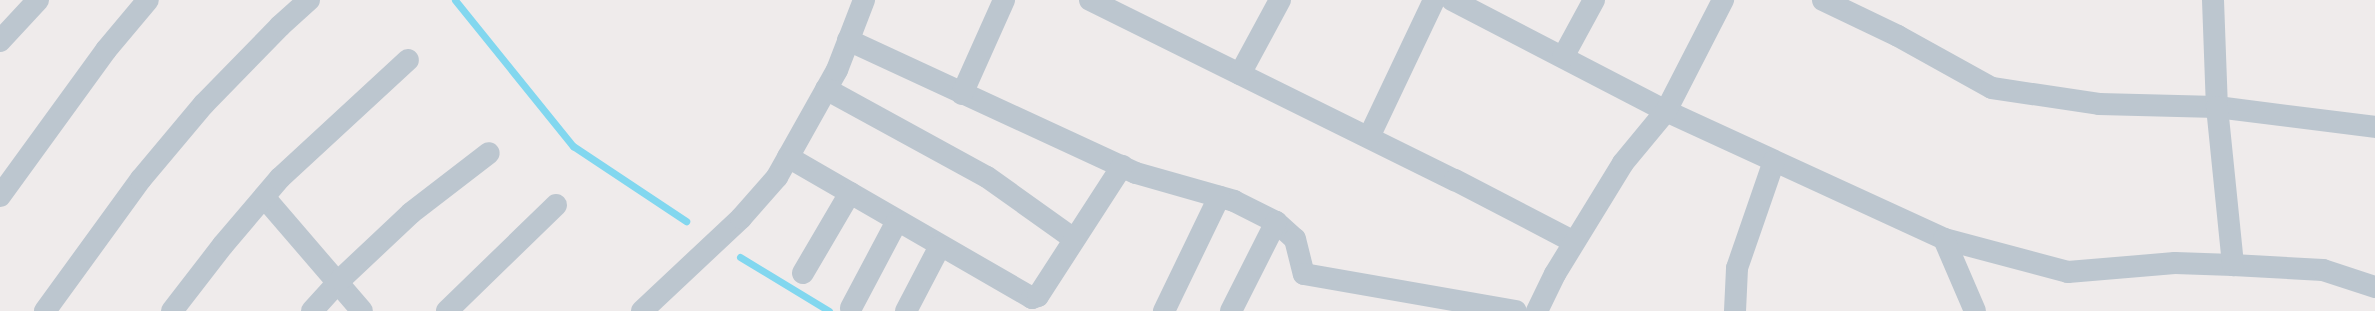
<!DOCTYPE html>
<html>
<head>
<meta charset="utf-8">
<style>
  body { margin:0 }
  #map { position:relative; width:2375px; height:311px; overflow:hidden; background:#efebeb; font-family:Overpass,sans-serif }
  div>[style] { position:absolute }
  .stream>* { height:7px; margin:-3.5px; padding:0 3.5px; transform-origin:3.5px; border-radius:3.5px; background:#82d7ef }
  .minor>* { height:22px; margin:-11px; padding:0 11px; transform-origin:11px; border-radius:11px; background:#bcc6cf }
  span { translate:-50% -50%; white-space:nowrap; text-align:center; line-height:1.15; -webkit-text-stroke:3.5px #fff; paint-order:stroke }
</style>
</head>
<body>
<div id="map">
  <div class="stream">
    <i style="left:455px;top:0;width:188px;rotate:51.1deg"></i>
    <i style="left:573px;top:146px;width:136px;rotate:33.6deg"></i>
    <i style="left:740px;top:257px;width:104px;rotate:31.2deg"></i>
  </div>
  <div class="minor">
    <i style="left:1090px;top:0;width:407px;rotate:26.3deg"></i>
    <i style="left:1455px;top:180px;width:134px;rotate:27.5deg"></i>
    <i style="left:1452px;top:0;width:241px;rotate:27.4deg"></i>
    <i style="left:1666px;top:111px;width:306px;rotate:24.7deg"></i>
    <i style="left:1944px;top:239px;width:128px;rotate:14.9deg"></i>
    <i style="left:2068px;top:272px;width:107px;rotate:-4.8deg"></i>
    <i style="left:2175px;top:263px;width:58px;rotate:2deg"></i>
    <i style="left:2233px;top:265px;width:90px;rotate:3.2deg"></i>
    <i style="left:2323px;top:270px;width:55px;rotate:18.1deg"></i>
    <i style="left:1823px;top:0;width:83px;rotate:25.6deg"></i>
    <i style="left:1898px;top:36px;width:107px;rotate:29deg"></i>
    <i style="left:1992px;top:88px;width:108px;rotate:8.5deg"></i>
    <i style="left:2099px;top:104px;width:118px;rotate:1.5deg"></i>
    <i style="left:2217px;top:107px;width:159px;rotate:7.2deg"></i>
    <i style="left:2213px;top:0;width:107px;rotate:87.9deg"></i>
    <i style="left:2217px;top:107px;width:159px;rotate:84.2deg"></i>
    <i style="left:848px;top:40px;width:317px;rotate:24.8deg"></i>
    <i style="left:1136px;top:173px;width:102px;rotate:15.9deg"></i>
    <i style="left:1234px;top:201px;width:47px;rotate:26.6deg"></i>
    <i style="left:1276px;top:222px;width:25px;rotate:42deg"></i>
    <i style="left:1295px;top:239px;width:36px;rotate:76deg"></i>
    <i style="left:1304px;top:274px;width:215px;rotate:9.9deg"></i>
    <i style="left:0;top:41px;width:56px;rotate:-47.2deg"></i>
    <i style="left:1563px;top:57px;width:65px;rotate:-61.5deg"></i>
    <i style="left:1240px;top:74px;width:84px;rotate:-61.6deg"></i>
    <i style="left:826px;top:89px;width:183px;rotate:28.7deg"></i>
    <i style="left:987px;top:177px;width:107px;rotate:35.5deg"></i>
    <i style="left:962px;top:94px;width:103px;rotate:-65.9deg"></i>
    <i style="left:1369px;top:137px;width:152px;rotate:-64.6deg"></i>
    <i style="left:788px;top:157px;width:282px;rotate:30deg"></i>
    <i style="left:1032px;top:298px;width:6px;rotate:-18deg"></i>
    <i style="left:1038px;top:296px;width:155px;rotate:-57.1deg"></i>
    <i style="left:0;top:196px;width:180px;rotate:-54deg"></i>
    <i style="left:106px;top:50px;width:65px;rotate:-50deg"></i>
    <i style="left:264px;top:197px;width:150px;rotate:49.3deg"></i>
    <i style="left:1944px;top:239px;width:78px;rotate:66.7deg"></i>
    <i style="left:803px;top:273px;width:93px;rotate:-59.6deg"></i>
    <i style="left:851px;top:308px;width:98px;rotate:-62.1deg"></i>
    <i style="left:45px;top:311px;width:163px;rotate:-54deg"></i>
    <i style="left:141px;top:179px;width:98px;rotate:-50deg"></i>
    <i style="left:204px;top:104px;width:109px;rotate:-45.7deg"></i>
    <i style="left:280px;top:26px;width:39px;rotate:-42deg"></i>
    <i style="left:172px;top:311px;width:83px;rotate:-52.3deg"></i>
    <i style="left:223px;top:245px;width:88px;rotate:-49.6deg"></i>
    <i style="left:280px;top:178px;width:174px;rotate:-42.7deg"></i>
    <i style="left:312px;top:311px;width:43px;rotate:-47.8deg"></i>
    <i style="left:341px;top:279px;width:96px;rotate:-43.3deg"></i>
    <i style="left:411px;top:213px;width:98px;rotate:-37.6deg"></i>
    <i style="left:447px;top:311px;width:152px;rotate:-44.2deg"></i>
    <i style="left:642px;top:311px;width:136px;rotate:-43.2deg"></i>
    <i style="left:741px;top:218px;width:55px;rotate:-48.7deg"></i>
    <i style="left:777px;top:177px;width:123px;rotate:-60.7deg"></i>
    <i style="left:837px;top:70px;width:75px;rotate:-68.9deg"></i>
    <i style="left:906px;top:311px;width:73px;rotate:-62.4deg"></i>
    <i style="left:1164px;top:311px;width:127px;rotate:-64.2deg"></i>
    <i style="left:1231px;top:311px;width:100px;rotate:-63.2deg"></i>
    <i style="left:1537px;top:311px;width:41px;rotate:-64.1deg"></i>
    <i style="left:1555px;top:274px;width:130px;rotate:-58.5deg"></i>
    <i style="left:1623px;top:163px;width:67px;rotate:-50.4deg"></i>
    <i style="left:1666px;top:111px;width:125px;rotate:-62.8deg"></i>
    <i style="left:1735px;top:311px;width:43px;rotate:-87.3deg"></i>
    <i style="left:1737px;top:268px;width:113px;rotate:-70.9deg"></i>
  </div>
</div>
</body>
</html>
